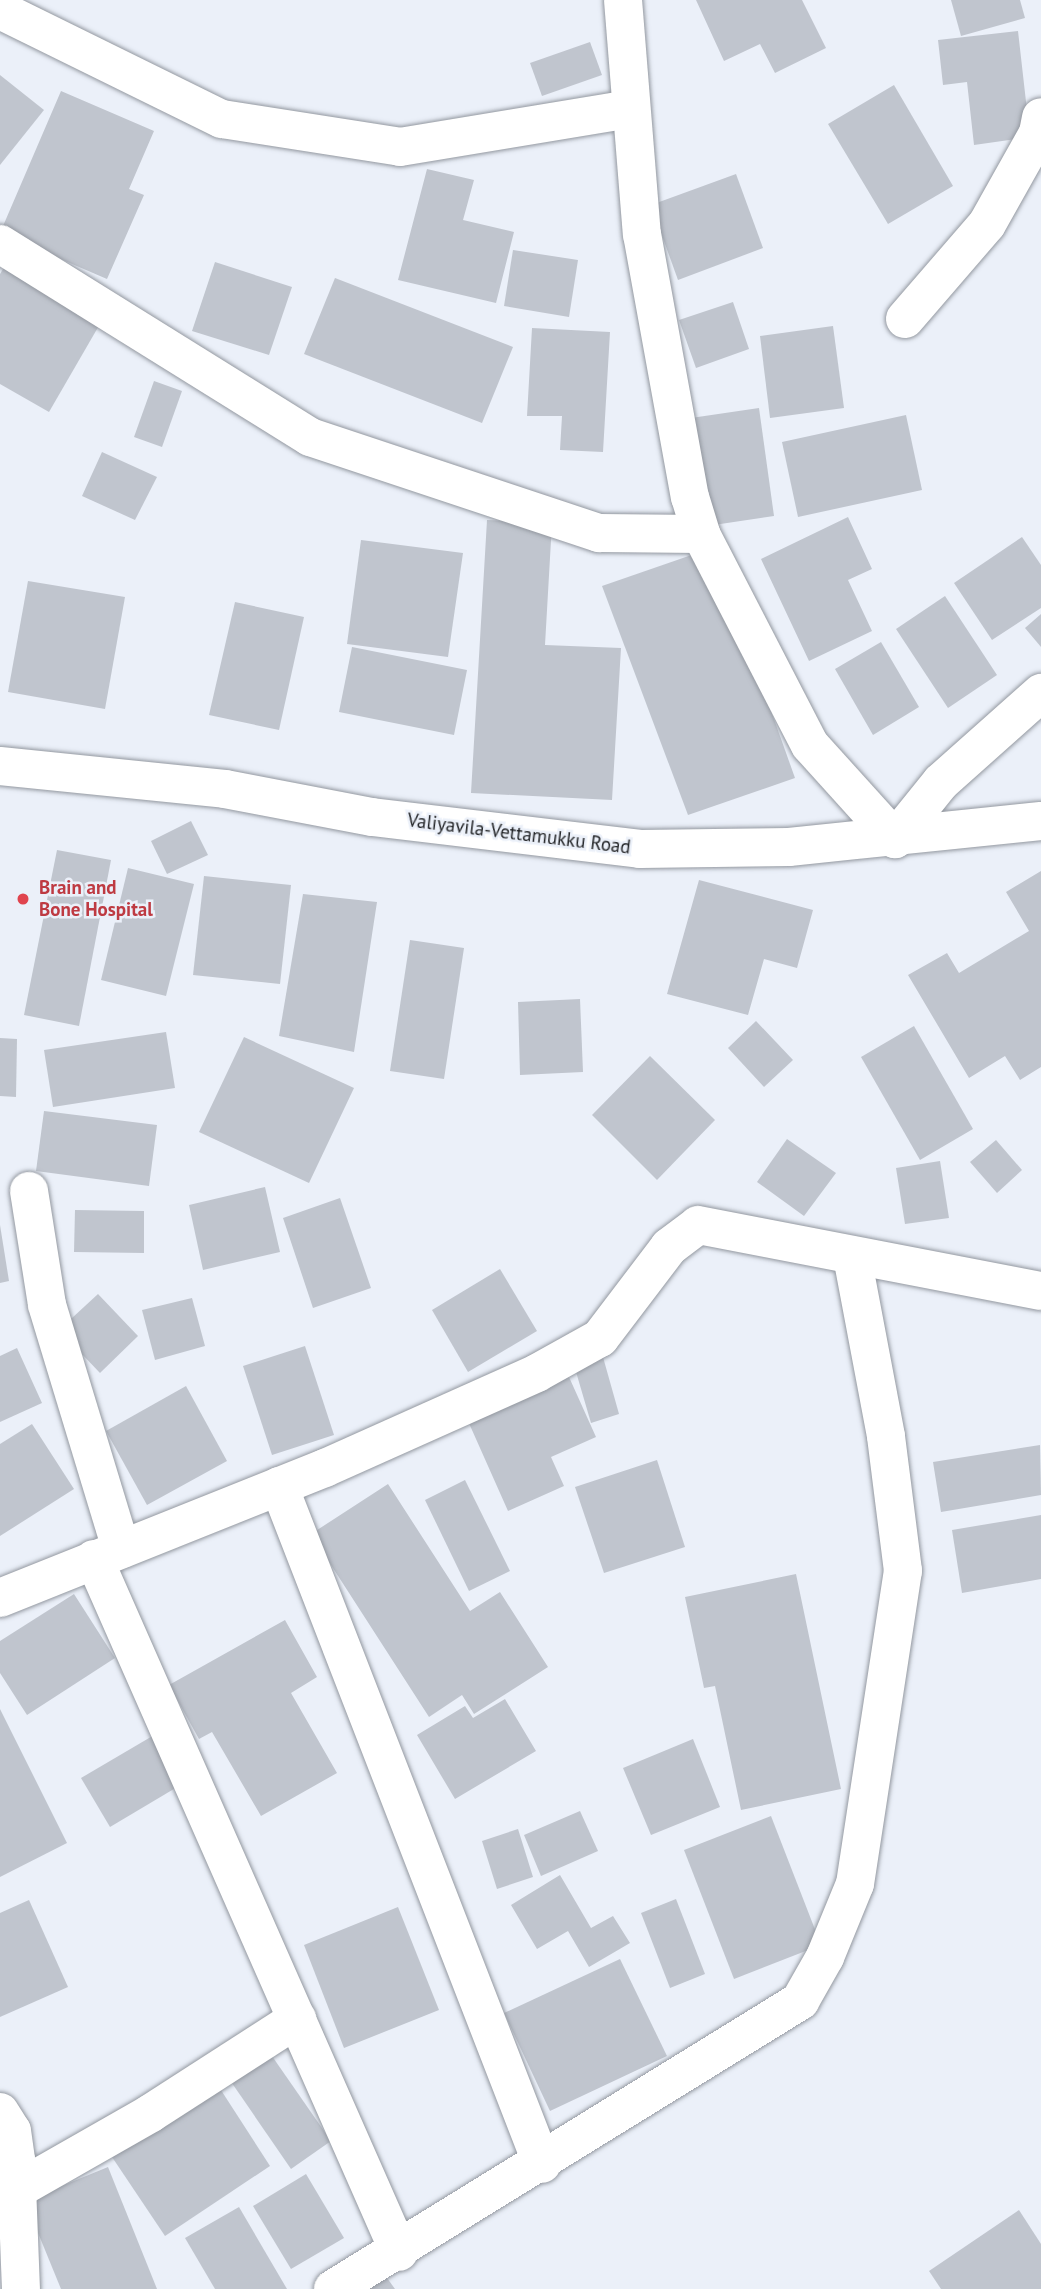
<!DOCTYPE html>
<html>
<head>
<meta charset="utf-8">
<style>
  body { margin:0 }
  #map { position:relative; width:1041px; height:2289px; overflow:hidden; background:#ebf0f9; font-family:"PT Sans",sans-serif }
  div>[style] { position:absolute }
  .building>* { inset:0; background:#c0c5ce }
  .roads { filter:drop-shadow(0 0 2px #9398a0) drop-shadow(0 0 2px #9398a0) }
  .street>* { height:38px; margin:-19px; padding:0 19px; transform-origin:19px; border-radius:19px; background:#fff }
  .secondary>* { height:38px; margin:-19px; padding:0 19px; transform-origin:19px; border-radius:19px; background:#fff }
  .dots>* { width:19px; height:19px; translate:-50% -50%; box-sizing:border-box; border:4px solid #ebf0f9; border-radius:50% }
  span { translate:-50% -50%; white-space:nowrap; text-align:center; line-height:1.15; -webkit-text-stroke:5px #ebf0f9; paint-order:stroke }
  .street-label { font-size:19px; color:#222427 }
  .health-label { font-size:19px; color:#be3a42; font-weight:700 }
  .left { translate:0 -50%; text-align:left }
</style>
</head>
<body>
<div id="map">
  <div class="building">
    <i style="clip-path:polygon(696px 0,802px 0,826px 48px,775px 73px,760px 44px,724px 61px)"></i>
    <i style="clip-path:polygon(951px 0,1020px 0,1025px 18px,961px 36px)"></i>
    <i style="clip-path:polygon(1018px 31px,1030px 137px,974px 145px,967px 82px,943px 85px,938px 40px)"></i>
    <i style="clip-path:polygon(590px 42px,602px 75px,542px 96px,530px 63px)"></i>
    <i style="clip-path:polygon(0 75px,44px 110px,0 165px)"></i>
    <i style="clip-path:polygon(894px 85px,953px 186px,888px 224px,828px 124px)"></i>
    <i style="clip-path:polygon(61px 91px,154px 131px,129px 189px,144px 195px,107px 279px,0 233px)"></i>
    <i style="clip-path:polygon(427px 169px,474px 180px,463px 220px,514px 232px,496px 303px,398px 280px)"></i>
    <i style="clip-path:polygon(736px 174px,763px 248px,678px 280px,651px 205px)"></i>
    <i style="clip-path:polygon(513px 250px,578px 260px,569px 317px,504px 306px)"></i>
    <i style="clip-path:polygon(8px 261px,104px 317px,49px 412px,0 384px,0 274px)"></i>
    <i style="clip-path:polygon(215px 262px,292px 287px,269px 355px,192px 331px)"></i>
    <i style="clip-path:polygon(335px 278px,513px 347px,482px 423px,304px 354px)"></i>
    <i style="clip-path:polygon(733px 302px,749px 349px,696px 368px,679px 320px)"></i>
    <i style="clip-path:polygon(833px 326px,844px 408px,770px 418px,760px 336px)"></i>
    <i style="clip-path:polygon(532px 328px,610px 332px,603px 452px,560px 450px,562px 416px,527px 416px)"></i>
    <i style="clip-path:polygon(154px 381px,182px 391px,162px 447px,134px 437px)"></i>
    <i style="clip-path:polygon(759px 408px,774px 516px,707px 526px,691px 418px)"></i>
    <i style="clip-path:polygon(906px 415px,922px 490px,798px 517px,782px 442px)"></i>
    <i style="clip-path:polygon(102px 452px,157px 477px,135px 520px,82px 496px)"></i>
    <i style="clip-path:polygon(848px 517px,872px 569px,848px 580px,872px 631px,809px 661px,761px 559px)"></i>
    <i style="clip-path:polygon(487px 520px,552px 523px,545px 645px,621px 648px,612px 800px,471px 793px)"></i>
    <i style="clip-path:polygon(1022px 537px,1041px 565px,1041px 608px,992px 640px,954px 583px)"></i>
    <i style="clip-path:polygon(361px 540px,463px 553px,448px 657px,347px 644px)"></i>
    <i style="clip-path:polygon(706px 550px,749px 649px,795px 778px,688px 815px,602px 586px)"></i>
    <i style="clip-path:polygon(28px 581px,125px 597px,105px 709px,8px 692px)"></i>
    <i style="clip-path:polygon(945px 596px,997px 675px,948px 708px,896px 629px)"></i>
    <i style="clip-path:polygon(235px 602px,304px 617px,279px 730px,209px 715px)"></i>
    <i style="clip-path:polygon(1041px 614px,1041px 647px,1025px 628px)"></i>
    <i style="clip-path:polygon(881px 642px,919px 707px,873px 735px,835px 669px)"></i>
    <i style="clip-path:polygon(352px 647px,467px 670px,454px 735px,339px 712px)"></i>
    <i style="clip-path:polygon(191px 821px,208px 855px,167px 874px,151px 841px)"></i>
    <i style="clip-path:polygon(57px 850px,111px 860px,79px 1026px,24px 1015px)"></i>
    <i style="clip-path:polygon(128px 868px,194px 884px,166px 996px,101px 980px)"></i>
    <i style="clip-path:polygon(1041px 871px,1041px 1067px,1020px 1080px,1005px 1056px,969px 1078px,908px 975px,947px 953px,959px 973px,1029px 931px,1006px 892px)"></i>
    <i style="clip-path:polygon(204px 876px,291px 885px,280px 984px,193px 975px)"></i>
    <i style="clip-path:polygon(699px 880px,813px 910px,797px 968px,764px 959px,748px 1015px,667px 994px)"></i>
    <i style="clip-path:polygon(303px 894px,377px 902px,354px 1052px,279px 1036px)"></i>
    <i style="clip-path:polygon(410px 940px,464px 948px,444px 1079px,390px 1071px)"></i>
    <i style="clip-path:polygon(580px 999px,583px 1072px,520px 1075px,518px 1002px)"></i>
    <i style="clip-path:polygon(756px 1021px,793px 1060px,764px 1087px,728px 1048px)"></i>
    <i style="clip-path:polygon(914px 1026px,973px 1129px,920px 1160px,861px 1057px)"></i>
    <i style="clip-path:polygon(166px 1032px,175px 1088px,53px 1107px,44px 1050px)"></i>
    <i style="clip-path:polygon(244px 1037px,354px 1088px,309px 1183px,199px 1132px)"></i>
    <i style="clip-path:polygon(0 1038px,17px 1039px,16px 1097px,0 1096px)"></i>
    <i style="clip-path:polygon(650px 1056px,715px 1120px,657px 1180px,592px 1115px)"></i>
    <i style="clip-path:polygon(44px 1111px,157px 1125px,149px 1186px,36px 1171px)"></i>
    <i style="clip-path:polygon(787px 1139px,836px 1173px,804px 1216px,757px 1182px)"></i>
    <i style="clip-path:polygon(996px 1140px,1022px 1170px,997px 1193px,970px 1162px)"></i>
    <i style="clip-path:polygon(940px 1161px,949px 1218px,905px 1224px,896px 1168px)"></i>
    <i style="clip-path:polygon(265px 1187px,280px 1252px,203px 1270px,189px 1205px)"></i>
    <i style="clip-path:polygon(340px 1198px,371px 1288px,313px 1308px,283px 1218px)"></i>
    <i style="clip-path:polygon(75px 1210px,144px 1211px,144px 1253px,74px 1252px)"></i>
    <i style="clip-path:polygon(0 1225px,9px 1281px,0 1283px)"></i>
    <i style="clip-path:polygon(500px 1269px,537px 1331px,468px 1372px,432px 1310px)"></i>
    <i style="clip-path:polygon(98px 1294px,138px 1336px,100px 1373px,59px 1330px)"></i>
    <i style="clip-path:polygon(192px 1298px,205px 1346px,155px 1360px,142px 1310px)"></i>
    <i style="clip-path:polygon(305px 1346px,334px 1435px,272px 1455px,243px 1366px)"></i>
    <i style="clip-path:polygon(17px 1348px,42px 1403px,0 1422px,0 1356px)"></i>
    <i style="clip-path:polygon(603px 1357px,619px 1414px,591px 1423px,574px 1365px)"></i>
    <i style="clip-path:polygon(569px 1377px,596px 1437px,551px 1457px,564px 1486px,508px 1511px,468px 1421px)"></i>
    <i style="clip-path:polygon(186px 1386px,227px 1461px,147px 1505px,106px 1431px)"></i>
    <i style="clip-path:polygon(32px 1424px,74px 1489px,0 1536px,0 1444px)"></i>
    <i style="clip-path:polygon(1040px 1445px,1041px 1495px,941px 1512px,933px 1462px)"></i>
    <i style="clip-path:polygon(657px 1460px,685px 1547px,604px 1573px,575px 1487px)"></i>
    <i style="clip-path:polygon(465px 1480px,510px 1571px,469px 1591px,425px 1500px)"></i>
    <i style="clip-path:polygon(388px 1484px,470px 1611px,500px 1592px,548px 1667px,474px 1714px,462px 1695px,429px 1717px,311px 1534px)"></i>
    <i style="clip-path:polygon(1041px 1515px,1041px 1579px,962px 1593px,952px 1530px)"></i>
    <i style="clip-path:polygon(796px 1574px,841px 1789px,741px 1810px,715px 1686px,704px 1688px,685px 1597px)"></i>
    <i style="clip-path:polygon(74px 1594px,115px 1658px,27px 1715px,0 1673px,0 1641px)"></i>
    <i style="clip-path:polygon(285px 1620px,317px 1677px,291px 1693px,337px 1773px,261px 1816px,212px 1732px,199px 1739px,169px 1685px)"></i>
    <i style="clip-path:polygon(505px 1699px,536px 1751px,455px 1799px,417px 1735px,465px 1706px,473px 1718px)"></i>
    <i style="clip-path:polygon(0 1709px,67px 1843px,0 1877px)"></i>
    <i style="clip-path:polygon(161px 1731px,189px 1780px,110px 1827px,81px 1778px)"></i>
    <i style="clip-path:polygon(693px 1739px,720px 1807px,651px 1835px,623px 1768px)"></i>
    <i style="clip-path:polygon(580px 1811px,598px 1851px,541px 1876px,524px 1835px)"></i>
    <i style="clip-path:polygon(771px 1816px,821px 1945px,734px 1979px,684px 1850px)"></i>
    <i style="clip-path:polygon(518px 1829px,533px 1877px,497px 1889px,482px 1841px)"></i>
    <i style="clip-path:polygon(560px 1875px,591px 1928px,613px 1916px,630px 1943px,589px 1967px,568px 1931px,537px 1949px,511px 1905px)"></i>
    <i style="clip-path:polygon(676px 1899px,705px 1974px,670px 1988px,641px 1913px)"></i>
    <i style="clip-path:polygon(29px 1900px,68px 1987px,0 2017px,0 1913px)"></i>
    <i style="clip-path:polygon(398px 1907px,439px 2010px,344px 2048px,304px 1945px)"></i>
    <i style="clip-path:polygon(620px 1959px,667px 2056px,550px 2111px,504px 2013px)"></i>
    <i style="clip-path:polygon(265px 2046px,331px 2141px,291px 2169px,225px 2073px)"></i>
    <i style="clip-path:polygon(219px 2087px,270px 2166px,165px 2236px,112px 2157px)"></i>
    <i style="clip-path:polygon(108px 2167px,157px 2289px,61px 2289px,25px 2201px)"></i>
    <i style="clip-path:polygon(306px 2174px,344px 2238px,291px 2269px,253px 2206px)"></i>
    <i style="clip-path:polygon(239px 2207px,287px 2289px,215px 2289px,185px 2238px)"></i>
    <i style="clip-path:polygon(1019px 2210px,1041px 2244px,1041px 2289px,941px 2289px,929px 2271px)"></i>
    <i style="clip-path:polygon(382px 2271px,395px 2289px,356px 2289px)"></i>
  </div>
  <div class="roads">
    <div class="street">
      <i style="left:623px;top:0;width:235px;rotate:85.4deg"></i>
      <i style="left:642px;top:234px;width:267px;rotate:79.7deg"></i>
      <i style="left:690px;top:497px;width:39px;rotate:73deg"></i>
      <i style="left:701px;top:534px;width:237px;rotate:62.7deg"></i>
      <i style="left:810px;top:745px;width:127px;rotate:47.9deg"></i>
      <i style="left:895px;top:839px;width:73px;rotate:-51.1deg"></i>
      <i style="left:941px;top:782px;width:134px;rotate:-41.7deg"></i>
      <i style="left:0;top:10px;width:247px;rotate:26.2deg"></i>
      <i style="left:222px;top:119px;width:180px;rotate:8.9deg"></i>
      <i style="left:400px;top:147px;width:233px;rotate:-9.4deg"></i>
      <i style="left:0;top:244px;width:365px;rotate:31.9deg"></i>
      <i style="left:310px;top:437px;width:305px;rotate:18.4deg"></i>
      <i style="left:599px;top:533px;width:102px;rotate:0.6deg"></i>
      <i style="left:905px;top:319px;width:125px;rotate:-49.2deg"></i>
      <i style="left:987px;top:224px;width:104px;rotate:-60.7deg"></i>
      <i style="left:1038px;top:133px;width:16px;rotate:-79deg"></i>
      <i style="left:29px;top:1191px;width:115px;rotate:81deg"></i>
      <i style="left:47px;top:1305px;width:255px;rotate:73.1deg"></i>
      <i style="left:279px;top:1486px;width:727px;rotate:68.8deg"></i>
      <i style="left:94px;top:1559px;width:757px;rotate:66.24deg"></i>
      <i style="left:0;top:1598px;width:350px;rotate:-21.8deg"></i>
      <i style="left:325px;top:1468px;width:232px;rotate:-24.1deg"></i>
      <i style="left:537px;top:1373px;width:72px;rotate:-29.1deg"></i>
      <i style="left:600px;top:1338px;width:114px;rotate:-52.8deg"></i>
      <i style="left:669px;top:1247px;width:36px;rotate:-37deg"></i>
      <i style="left:698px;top:1225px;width:349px;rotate:10.9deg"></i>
      <i style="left:0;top:2112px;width:22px;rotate:58deg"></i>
      <i style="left:12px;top:2131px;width:29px;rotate:82deg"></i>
      <i style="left:16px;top:2160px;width:129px;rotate:87.8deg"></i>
      <i style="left:18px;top:2189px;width:153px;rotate:-29.7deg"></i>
      <i style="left:151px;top:2113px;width:174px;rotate:-32.8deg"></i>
      <i style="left:333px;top:2289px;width:549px;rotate:-31.66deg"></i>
      <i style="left:800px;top:2001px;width:51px;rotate:-60.4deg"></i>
      <i style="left:825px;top:1957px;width:79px;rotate:-67.7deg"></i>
      <i style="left:855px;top:1884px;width:317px;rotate:-81.3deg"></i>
      <i style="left:903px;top:1571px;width:136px;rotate:-97.2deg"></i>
      <i style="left:886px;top:1436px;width:183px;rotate:-100.7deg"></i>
    </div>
    <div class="secondary">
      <i style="left:0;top:766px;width:226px;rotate:5.8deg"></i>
      <i style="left:225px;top:789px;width:150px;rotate:10.8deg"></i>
      <i style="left:372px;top:817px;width:270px;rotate:6.8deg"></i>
      <i style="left:640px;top:849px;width:149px;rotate:-0.8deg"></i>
      <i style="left:789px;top:847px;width:253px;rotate:-5.9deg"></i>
    </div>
  </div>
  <div class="dots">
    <i style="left:23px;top:899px;background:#e0444e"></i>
  </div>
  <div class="street-label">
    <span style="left:519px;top:834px;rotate:7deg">Valiyavila-Vettamukku Road</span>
  </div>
  <div class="health-label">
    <span class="left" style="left:39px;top:899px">Brain and<br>Bone Hospital</span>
  </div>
</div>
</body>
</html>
